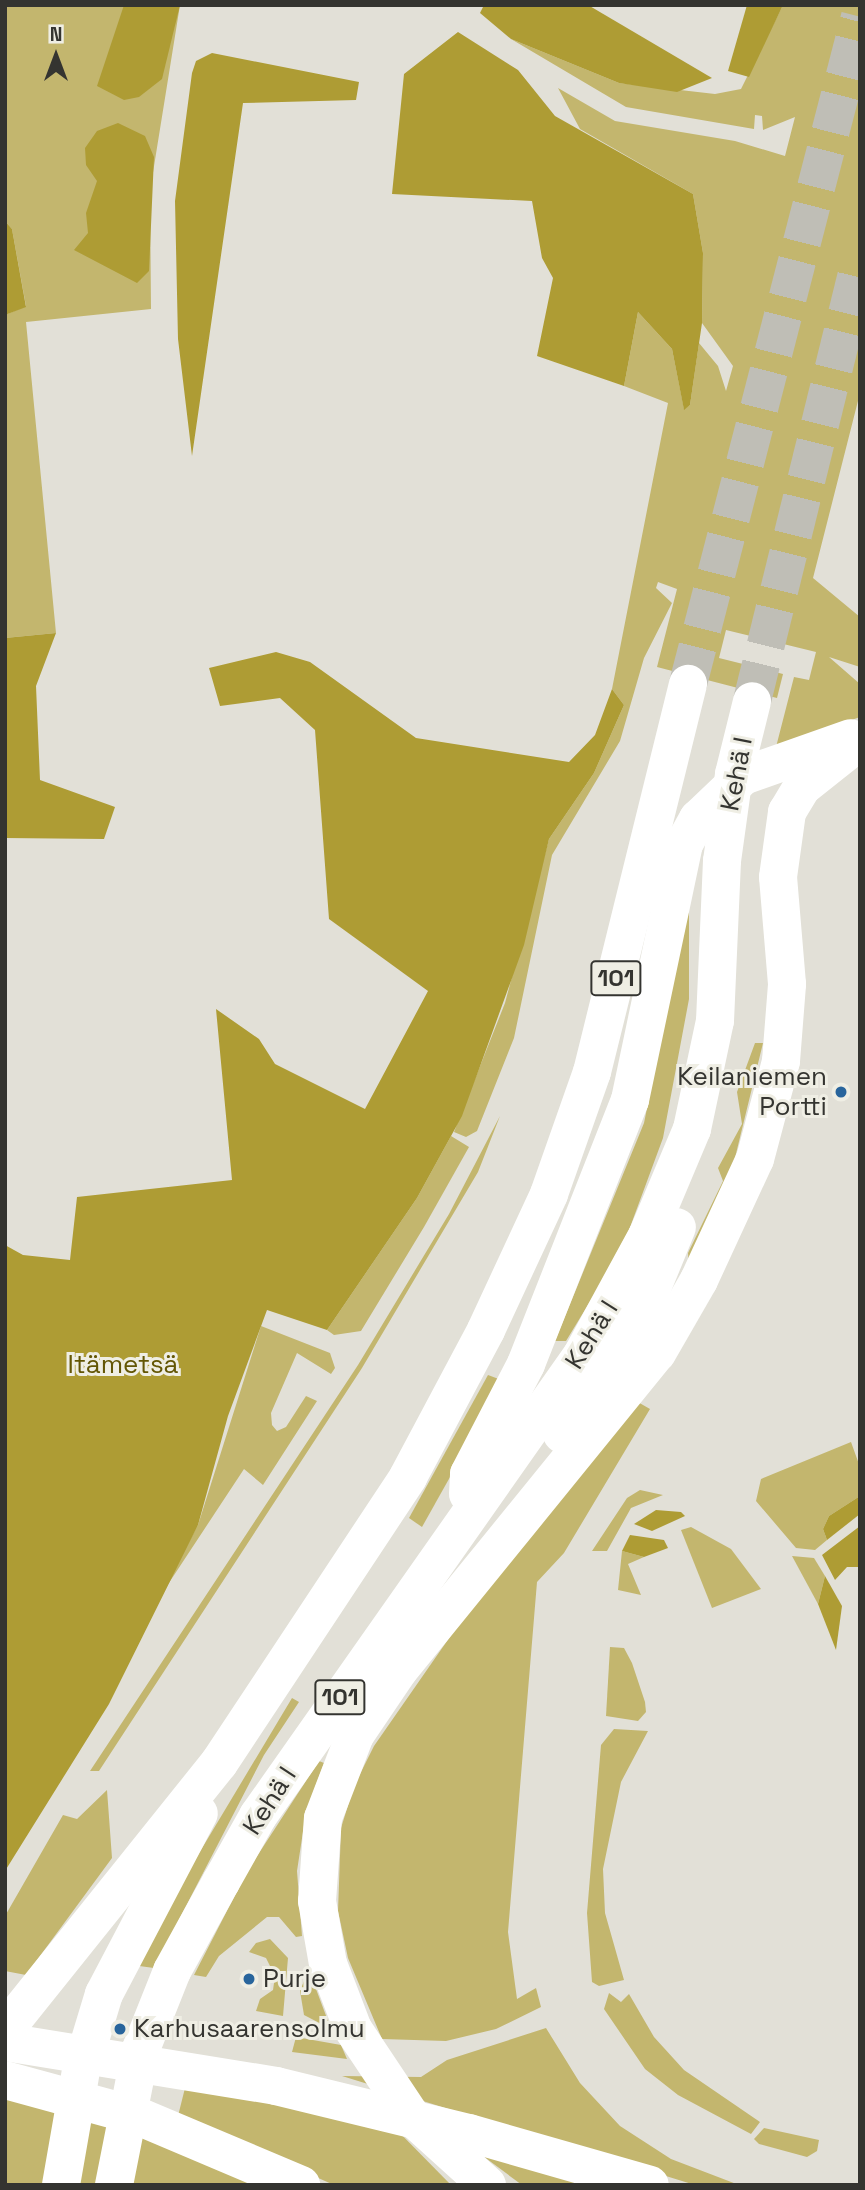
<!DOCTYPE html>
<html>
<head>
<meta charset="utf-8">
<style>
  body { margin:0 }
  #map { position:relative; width:865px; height:2190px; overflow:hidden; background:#e2e0d7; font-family:"Space Grotesk",sans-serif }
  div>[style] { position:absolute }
  .green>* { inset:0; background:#c3b66e }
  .forest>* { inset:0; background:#ae9c34 }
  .highway-tunnel>* { height:38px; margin-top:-19px; transform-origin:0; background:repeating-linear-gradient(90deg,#bfbeb6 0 38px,transparent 0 57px) }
  .highway>* { height:38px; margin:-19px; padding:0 19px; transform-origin:19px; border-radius:19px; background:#fff }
  .dots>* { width:19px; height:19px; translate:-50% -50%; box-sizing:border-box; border:4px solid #efeee4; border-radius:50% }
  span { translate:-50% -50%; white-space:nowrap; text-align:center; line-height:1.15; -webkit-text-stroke:6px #efeee4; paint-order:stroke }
  .shield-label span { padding:2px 5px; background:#efeee4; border:2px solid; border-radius:5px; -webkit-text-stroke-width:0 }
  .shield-label { font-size:24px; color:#343430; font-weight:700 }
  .street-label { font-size:26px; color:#343430 }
  .poi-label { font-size:26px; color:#343430 }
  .right { translate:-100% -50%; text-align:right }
  .left { translate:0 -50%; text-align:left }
  .park-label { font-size:26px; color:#635605 }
  .frame { position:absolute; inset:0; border:7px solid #343430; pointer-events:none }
  .north { position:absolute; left:21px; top:21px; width:70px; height:70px; -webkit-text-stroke:5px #efeee4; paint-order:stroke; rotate:0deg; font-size:19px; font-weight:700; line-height:28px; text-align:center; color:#343430 }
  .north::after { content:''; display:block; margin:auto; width:24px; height:32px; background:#343430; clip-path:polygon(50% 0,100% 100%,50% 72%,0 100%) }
</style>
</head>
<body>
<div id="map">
  <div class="green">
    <i style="clip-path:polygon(5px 5px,180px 5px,150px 191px,151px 309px,26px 322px,56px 633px,5px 638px,5px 315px,26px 306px,12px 229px,5px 221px)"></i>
    <i style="clip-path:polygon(783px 5px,860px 5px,860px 393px,813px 578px,860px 617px,860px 667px,829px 657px,860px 684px,860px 717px,776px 747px,794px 677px,809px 680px,816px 652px,726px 630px,719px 658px,783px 674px,777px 698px,657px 667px,677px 589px,658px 582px,656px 588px,672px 603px,644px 658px,620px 741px,552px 855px,514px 1038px,477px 1131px,466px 1137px,454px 1132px,505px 1003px,549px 839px,594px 773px,624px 705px,612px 689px,668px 403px,624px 386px,638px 312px,672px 349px,684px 409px,690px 405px,699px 343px,718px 366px,726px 391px,733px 366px,702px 323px,703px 253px,693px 194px,580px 129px,558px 88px,615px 121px,735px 141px,785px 156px,795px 117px,763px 130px,762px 116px,755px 115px,754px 129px,626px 107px,511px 39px,619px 83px,715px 94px,741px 89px)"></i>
    <i style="clip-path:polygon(689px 900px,689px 999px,663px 1138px,629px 1230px,594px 1295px,566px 1341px,555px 1341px,644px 1123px)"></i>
    <i style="clip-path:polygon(755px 1043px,763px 1043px,733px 1166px,689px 1266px,688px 1253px,723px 1181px,718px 1168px,742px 1124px,737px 1092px)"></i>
    <i style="clip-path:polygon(500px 1116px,478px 1172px,362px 1368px,99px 1771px,90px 1771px,358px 1365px,449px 1214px)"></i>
    <i style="clip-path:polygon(451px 1136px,469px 1147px,424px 1227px,361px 1331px,334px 1335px,327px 1330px,417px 1198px)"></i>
    <i style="clip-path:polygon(261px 1326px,330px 1353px,335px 1368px,331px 1374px,297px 1353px,271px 1413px,272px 1425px,277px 1431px,286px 1427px,306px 1396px,317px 1401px,263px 1485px,244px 1469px,157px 1601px,198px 1525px)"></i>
    <i style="clip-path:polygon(488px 1375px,504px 1381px,422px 1527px,409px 1518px)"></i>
    <i style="clip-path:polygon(636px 1401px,650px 1409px,564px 1553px,537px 1582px,508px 1932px,517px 1999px,536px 1988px,541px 2007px,496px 2029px,446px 2041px,382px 2039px,348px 1958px,338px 1911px,341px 1828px,354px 1786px,374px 1746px,516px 1542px)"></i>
    <i style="clip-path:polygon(851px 1442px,860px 1467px,860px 1496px,829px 1516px,823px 1529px,827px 1540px,815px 1550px,796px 1548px,756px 1501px,761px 1479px)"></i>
    <i style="clip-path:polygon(640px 1490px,663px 1495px,631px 1508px,607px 1551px,592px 1551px,627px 1498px)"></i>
    <i style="clip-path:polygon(691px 1527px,731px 1549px,761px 1589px,712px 1608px,681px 1530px)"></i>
    <i style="clip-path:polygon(622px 1551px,644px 1557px,628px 1564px,641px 1595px,618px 1590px)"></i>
    <i style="clip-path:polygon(792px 1556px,814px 1558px,825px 1576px,818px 1604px)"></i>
    <i style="clip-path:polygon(610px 1647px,624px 1648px,632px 1663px,645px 1702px,646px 1712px,638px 1721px,606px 1716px)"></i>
    <i style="clip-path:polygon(292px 1698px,299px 1702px,264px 1755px,154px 1968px,132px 1965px)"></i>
    <i style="clip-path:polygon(614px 1729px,648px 1731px,621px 1782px,603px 1869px,605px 1913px,624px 1980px,599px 1986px,592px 1982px,587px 1913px,601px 1745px)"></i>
    <i style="clip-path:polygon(319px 1761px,324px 1763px,306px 1812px,297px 1871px,302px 1936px,296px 1937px,279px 1917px,267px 1917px,219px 1956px,206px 1977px,194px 1975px,248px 1870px)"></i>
    <i style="clip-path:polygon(107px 1790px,112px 1858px,26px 1975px,5px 1971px,5px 1916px,63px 1815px,77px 1819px)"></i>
    <i style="clip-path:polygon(270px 1939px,288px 1958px,283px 2016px,256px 2011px,260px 1999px,273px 1990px,275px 1976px,266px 1958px,249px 1952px,256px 1943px)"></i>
    <i style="clip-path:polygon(306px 1976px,313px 1981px,331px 2029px,304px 2015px,300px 1991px)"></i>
    <i style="clip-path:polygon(609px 1993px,621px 2002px,629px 1994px,654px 2037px,684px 2070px,760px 2122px,751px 2134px,678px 2095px,645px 2069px,604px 2009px)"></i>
    <i style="clip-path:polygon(546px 2028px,580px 2083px,620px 2126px,671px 2159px,739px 2185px,695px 2185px,342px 2076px,421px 2077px,447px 2060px)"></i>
    <i style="clip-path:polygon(296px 2037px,341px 2045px,347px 2059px,292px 2052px)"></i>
    <i style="clip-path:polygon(186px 2084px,392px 2125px,451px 2185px,334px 2185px,178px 2116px)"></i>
    <i style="clip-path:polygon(5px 2092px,30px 2097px,274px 2185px,5px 2185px)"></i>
    <i style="clip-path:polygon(764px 2128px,819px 2140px,817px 2151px,807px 2157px,759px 2144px,754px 2139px)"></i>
    <i style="clip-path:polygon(468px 2145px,611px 2185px,522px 2185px)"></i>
  </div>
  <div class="forest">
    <i style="clip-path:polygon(124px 5px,180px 5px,162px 79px,139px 97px,124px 100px,97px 86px)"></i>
    <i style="clip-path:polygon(484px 5px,588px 5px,712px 78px,677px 92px,619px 83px,511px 39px,480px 13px)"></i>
    <i style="clip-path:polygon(747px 5px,783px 5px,749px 77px,728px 71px)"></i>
    <i style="clip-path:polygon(458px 32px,518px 70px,555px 116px,693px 194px,703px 253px,702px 323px,690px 405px,684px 410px,672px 349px,638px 312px,624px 386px,537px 356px,553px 278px,542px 258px,532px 201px,392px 194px,404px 74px)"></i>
    <i style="clip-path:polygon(212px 53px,359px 82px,356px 100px,243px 103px,192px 456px,178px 339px,175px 201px,192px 73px,196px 61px)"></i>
    <i style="clip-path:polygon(118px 123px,145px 136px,154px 157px,149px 271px,137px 283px,74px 250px,88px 233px,86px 213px,97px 181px,86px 165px,85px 148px,97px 131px)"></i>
    <i style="clip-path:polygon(5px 221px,12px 229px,26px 307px,5px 315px)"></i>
    <i style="clip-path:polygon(56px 633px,36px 686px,40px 780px,115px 807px,104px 839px,5px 838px,5px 638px)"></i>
    <i style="clip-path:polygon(276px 652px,310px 662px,416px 738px,569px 762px,595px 735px,612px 689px,624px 705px,594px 773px,549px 839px,524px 945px,462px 1116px,417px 1198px,327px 1330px,267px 1310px,228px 1416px,198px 1525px,109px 1704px,5px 1871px,5px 1245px,23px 1255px,70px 1260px,77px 1197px,232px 1180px,216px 1009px,259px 1039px,275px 1064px,365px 1109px,428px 991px,329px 919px,315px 730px,280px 698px,220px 706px,209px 668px)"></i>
    <i style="clip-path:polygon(860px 1496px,860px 1514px,827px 1540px,823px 1529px,829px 1516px)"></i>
    <i style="clip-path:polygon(656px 1510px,681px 1512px,685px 1516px,652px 1531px,634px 1524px)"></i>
    <i style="clip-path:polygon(860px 1526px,860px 1567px,847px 1567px,835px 1580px,822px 1555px)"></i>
    <i style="clip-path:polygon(630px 1535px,664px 1540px,668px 1548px,644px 1557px,622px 1551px)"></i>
    <i style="clip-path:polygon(825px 1576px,842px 1606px,836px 1650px,818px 1604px)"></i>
  </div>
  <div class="highway-tunnel">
    <i style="left:688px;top:684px;width:689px;rotate:-75.54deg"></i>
    <i style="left:752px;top:701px;width:454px;rotate:-76.2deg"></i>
  </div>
  <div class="highway">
    <i style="left:562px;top:1434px;width:153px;rotate:-57.2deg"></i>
    <i style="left:645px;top:1305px;width:84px;rotate:-67.7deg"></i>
    <i style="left:468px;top:1494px;width:20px;rotate:-87deg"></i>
    <i style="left:469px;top:1474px;width:124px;rotate:-62.6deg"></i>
    <i style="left:526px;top:1364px;width:284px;rotate:-68.5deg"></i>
    <i style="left:630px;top:1100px;width:262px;rotate:-78.1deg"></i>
    <i style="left:684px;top:844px;width:29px;rotate:-61deg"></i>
    <i style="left:698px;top:819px;width:62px;rotate:-43.7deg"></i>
    <i style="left:743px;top:776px;width:114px;rotate:-19.4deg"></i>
    <i style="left:5px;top:2030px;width:342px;rotate:-51.3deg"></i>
    <i style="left:219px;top:1763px;width:343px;rotate:-56.5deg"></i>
    <i style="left:408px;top:1477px;width:166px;rotate:-62deg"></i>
    <i style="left:486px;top:1330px;width:150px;rotate:-65.1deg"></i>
    <i style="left:549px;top:1194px;width:129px;rotate:-70.6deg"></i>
    <i style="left:592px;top:1072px;width:400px;rotate:-76.1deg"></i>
    <i style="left:5px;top:2042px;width:275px;rotate:9.2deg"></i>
    <i style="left:276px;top:2086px;width:199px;rotate:13.7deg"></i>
    <i style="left:469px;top:2133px;width:188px;rotate:16deg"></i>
    <i style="left:5px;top:2080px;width:140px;rotate:15.3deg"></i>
    <i style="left:140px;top:2117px;width:175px;rotate:22.9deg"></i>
    <i style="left:61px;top:2185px;width:117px;rotate:-80.1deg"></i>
    <i style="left:81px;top:2070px;width:79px;rotate:-73.2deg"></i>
    <i style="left:104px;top:1994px;width:204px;rotate:-62.3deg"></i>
    <i style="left:114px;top:2185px;width:139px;rotate:-78.8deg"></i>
    <i style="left:141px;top:2049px;width:84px;rotate:-68.3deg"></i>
    <i style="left:172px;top:1971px;width:102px;rotate:-61.2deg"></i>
    <i style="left:221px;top:1882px;width:76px;rotate:-60.7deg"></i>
    <i style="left:258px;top:1816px;width:563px;rotate:-54.9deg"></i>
    <i style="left:582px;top:1355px;width:136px;rotate:-61.4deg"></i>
    <i style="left:647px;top:1236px;width:116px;rotate:-67.2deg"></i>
    <i style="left:692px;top:1129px;width:110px;rotate:-78deg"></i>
    <i style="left:715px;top:1021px;width:160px;rotate:-87.5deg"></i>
    <i style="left:722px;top:861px;width:88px;rotate:-82.1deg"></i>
    <i style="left:734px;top:774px;width:75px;rotate:-76.1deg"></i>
    <i style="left:487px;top:2185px;width:103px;rotate:-137.8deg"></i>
    <i style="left:411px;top:2116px;width:105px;rotate:-123.7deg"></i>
    <i style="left:353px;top:2029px;width:70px;rotate:-111deg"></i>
    <i style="left:328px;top:1964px;width:64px;rotate:-99.9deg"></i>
    <i style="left:317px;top:1901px;width:83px;rotate:-85.9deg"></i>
    <i style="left:323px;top:1818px;width:89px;rotate:-68.9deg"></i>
    <i style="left:355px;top:1735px;width:78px;rotate:-55.9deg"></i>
    <i style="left:399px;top:1670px;width:409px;rotate:-50.9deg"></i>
    <i style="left:657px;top:1353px;width:84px;rotate:-60.1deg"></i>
    <i style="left:699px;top:1280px;width:133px;rotate:-65.2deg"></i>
    <i style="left:755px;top:1159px;width:101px;rotate:-75.1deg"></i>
    <i style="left:781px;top:1061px;width:77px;rotate:-85.5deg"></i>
    <i style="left:787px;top:984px;width:107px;rotate:-94.8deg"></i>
    <i style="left:778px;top:877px;width:66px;rotate:-82.1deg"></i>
    <i style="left:787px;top:812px;width:29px;rotate:-59deg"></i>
    <i style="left:802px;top:787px;width:74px;rotate:-38.4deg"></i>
  </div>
  <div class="dots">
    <i style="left:841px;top:1092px;background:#29659c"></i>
    <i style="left:249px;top:1979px;background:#29659c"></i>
    <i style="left:120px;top:2029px;background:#29659c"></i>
  </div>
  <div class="shield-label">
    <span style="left:616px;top:978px">101</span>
    <span style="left:340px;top:1697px">101</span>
  </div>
  <div class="street-label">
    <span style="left:737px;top:774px;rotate:-79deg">Kehä I</span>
    <span style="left:592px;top:1335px;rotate:-58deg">Kehä I</span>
    <span style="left:270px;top:1801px;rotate:-57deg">Kehä I</span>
  </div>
  <div class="poi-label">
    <span class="right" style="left:827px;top:1092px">Keilaniemen<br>Portti</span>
    <span class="left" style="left:263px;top:1979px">Purje</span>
    <span class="left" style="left:134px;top:2029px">Karhusaarensolmu</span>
  </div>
  <div class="park-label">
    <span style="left:123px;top:1365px">Itämetsä</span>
  </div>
  <div class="frame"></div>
  <div class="north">N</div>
</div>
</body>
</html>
